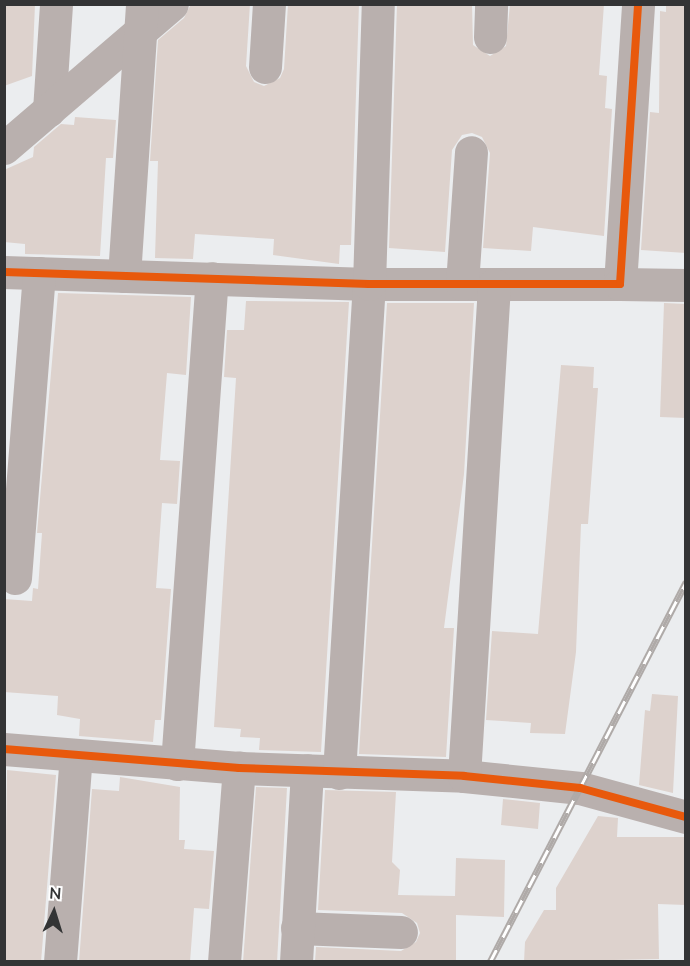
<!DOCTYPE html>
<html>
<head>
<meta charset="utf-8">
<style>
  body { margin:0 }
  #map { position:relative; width:690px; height:966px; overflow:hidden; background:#ebedef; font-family:"Nunito Sans",sans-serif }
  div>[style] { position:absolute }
  .building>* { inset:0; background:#ddd2cd }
  .minor>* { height:33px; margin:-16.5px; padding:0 16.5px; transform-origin:16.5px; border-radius:16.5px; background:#b9b0ae }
  .rail>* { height:7px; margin-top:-3.5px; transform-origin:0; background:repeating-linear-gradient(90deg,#fff 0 14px,#afaaa8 0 28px); box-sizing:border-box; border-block:2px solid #afaaa8 }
  .cycleway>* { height:8px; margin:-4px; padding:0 4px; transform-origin:4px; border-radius:4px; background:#e8590c }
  span { translate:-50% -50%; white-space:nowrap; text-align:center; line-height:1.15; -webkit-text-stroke:5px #fff; paint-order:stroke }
  .frame { position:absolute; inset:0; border:6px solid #333435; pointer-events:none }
  .north { position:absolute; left:24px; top:882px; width:60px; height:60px; -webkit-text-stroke:4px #fff; paint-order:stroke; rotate:4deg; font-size:16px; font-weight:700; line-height:24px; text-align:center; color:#333435 }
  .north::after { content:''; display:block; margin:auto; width:21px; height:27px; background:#333435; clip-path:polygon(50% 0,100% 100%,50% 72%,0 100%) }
</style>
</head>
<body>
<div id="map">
  <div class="building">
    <i style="clip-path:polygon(6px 4px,35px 4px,32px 76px,4px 86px)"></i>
    <i style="clip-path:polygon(191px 4px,250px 4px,246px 66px,254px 82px,264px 86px,280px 78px,284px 69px,288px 4px,359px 4px,351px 245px,340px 245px,339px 264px,273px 255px,274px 239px,195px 234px,193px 259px,155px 258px,158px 161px,150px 161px,158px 40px,184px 18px)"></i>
    <i style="clip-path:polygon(397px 4px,472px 4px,473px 45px,490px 56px,506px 46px,510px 4px,604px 4px,599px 75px,607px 76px,605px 108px,612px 109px,604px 236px,533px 227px,531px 251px,483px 248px,490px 153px,482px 137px,472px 133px,462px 135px,452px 150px,445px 252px,389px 248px)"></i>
    <i style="clip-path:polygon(666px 4px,686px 4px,686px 253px,641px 250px,650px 112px,659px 113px,660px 11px,666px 12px)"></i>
    <i style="clip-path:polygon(75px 117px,116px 120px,113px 158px,106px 158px,100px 256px,25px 254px,25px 244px,4px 242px,4px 170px,33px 157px,34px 147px,61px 124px,74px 125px)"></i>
    <i style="clip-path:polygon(58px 293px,191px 297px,186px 375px,167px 373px,160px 460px,180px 461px,177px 504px,162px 503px,156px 588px,171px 589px,161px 720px,155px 720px,153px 742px,79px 736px,80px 719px,57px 715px,58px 696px,4px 692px,4px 599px,32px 601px,33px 588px,38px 589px,42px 533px,37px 533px)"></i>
    <i style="clip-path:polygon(246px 301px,349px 302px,321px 752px,259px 750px,260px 738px,240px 737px,241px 729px,214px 727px,236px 378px,224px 377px,227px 330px,244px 330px)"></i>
    <i style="clip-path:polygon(387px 303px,474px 303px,464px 474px,444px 628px,454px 628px,446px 757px,359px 754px)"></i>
    <i style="clip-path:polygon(664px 303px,686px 304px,686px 418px,660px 417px)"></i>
    <i style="clip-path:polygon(561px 365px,594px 367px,593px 388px,598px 388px,588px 524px,581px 524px,576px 652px,565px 734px,530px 733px,531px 723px,486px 720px,492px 631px,538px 634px)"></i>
    <i style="clip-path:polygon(652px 694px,678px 696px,673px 793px,639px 785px,645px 710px,650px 711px)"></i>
    <i style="clip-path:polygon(7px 770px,56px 775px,41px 962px,4px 962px)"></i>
    <i style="clip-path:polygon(120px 777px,180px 787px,179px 840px,185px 840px,184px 849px,214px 851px,209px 909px,194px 908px,190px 962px,79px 962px,92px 789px,119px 791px)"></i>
    <i style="clip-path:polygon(256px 787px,287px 788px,277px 962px,243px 962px)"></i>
    <i style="clip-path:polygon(325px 790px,396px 792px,392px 862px,400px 870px,398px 895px,455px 896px,456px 858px,505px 860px,504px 917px,456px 915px,456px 962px,315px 962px,316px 947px,401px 951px,416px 942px,420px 933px,417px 923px,402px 913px,318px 910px)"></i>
    <i style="clip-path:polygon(503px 799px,540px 803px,538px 829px,501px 825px)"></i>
    <i style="clip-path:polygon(598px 816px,618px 818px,617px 837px,686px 837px,686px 905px,658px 904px,659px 959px,524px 962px,525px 942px,544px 910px,556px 910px,556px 888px)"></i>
  </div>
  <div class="minor">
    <i style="left:490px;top:37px;width:33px;rotate:-88deg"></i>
    <i style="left:265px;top:67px;width:63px;rotate:-86.4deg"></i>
    <i style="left:49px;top:110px;width:106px;rotate:-86.2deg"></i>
    <i style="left:4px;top:148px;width:221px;rotate:-40.6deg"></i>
    <i style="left:4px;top:272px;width:365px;rotate:1.9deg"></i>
    <i style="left:369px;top:284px;width:251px"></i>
    <i style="left:620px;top:284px;width:281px;rotate:-86.3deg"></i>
    <i style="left:124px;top:276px;width:273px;rotate:-86.2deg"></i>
    <i style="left:462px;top:284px;width:132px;rotate:-86.1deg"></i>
    <i style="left:620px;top:284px;width:66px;rotate:0.9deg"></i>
    <i style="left:15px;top:578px;width:306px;rotate:-85.5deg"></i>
    <i style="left:4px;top:749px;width:236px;rotate:4.6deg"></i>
    <i style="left:239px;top:768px;width:225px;rotate:2deg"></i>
    <i style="left:464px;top:776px;width:117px;rotate:5.9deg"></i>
    <i style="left:580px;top:788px;width:110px;rotate:15.3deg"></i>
    <i style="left:177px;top:764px;width:487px;rotate:-85.9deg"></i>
    <i style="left:339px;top:773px;width:490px;rotate:-86.5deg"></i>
    <i style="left:369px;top:284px;width:280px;rotate:-88.2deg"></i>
    <i style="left:464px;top:776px;width:492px;rotate:-86.5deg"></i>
    <i style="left:297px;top:928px;width:104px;rotate:2.2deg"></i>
    <i style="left:60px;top:962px;width:207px;rotate:-85.6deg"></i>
    <i style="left:224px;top:962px;width:195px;rotate:-85.6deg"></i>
    <i style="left:296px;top:962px;width:192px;rotate:-86.7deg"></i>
  </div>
  <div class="rail">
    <i style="left:490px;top:962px;width:428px;rotate:-62.7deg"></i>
  </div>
  <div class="cycleway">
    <i style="left:4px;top:272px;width:365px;rotate:1.9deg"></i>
    <i style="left:369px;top:284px;width:251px"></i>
    <i style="left:620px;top:284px;width:281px;rotate:-86.3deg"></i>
    <i style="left:4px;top:749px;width:236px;rotate:4.6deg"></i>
    <i style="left:239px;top:768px;width:225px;rotate:2deg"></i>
    <i style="left:464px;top:776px;width:117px;rotate:5.9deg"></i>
    <i style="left:580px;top:788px;width:110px;rotate:15.3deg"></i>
  </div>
  <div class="frame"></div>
  <div class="north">N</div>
</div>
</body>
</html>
